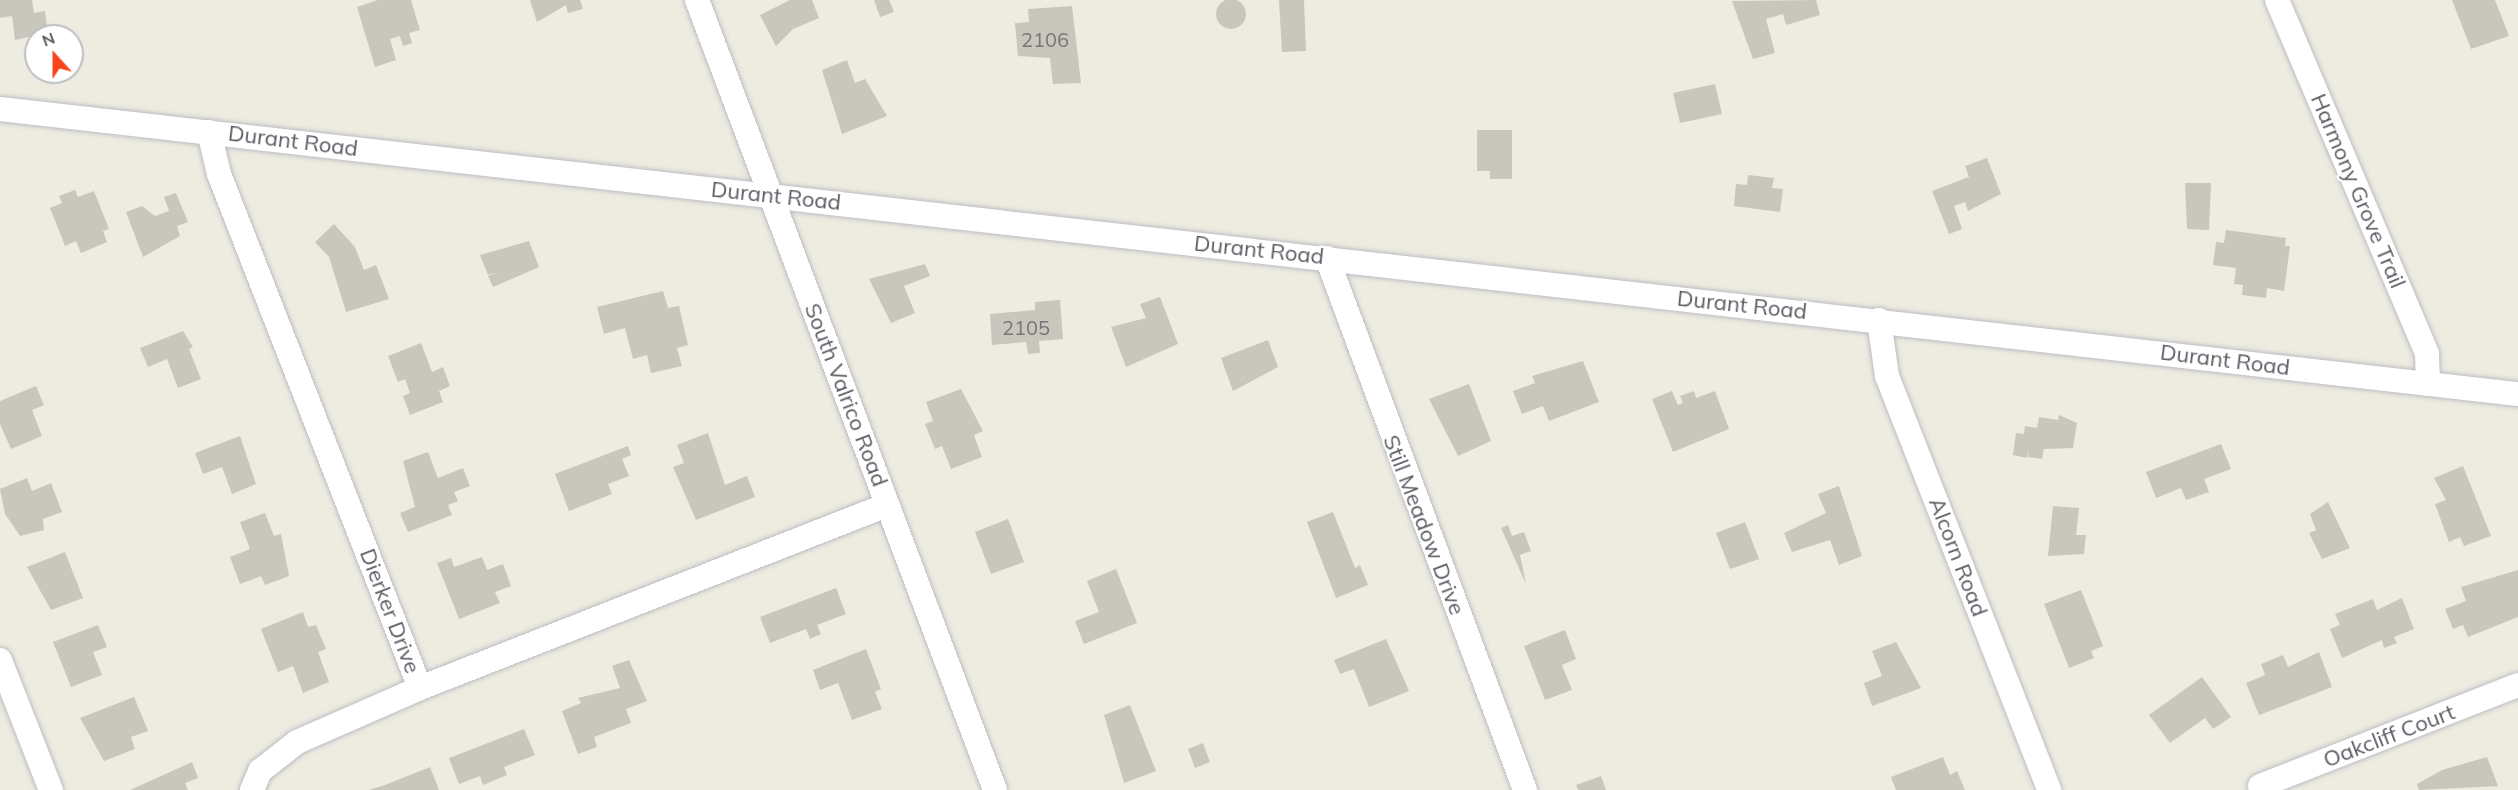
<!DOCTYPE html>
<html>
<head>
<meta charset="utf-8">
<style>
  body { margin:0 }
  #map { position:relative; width:2518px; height:790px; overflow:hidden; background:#eeece0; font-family:Mulish,sans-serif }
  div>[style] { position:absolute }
  .building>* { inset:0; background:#c9c6bd }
  .round { border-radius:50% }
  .roads { filter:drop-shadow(0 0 2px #bbbdc4) drop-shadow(0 0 2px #bbbdc4) }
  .minor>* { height:24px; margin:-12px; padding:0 12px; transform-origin:12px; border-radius:12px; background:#fff }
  span { translate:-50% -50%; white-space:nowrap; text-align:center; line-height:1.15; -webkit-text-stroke:4.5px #fff; paint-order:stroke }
  .number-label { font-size:20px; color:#75767a }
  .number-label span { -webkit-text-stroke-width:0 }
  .street-label { font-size:22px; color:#595c63 }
  .north { position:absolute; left:24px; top:24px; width:60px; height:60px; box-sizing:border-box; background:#fff; border:2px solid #bdbec1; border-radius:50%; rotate:339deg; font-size:16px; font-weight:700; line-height:24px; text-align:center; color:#595c63 }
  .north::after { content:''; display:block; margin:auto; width:21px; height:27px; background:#f8441b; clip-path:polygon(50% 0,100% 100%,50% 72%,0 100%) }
</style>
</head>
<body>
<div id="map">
  <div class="building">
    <i class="round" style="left:1216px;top:-1px;width:30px;height:30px"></i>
    <i style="clip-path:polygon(0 0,32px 0,34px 13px,45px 11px,48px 33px,15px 40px,12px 16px,0 18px)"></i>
    <i style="clip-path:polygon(378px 0,411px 0,420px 30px,409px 33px,412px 43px,403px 46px,400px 36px,390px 39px,396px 60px,375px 67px,357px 7px)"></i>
    <i style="clip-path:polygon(530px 0,580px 0,583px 9px,568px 13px,566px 5px,537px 22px)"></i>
    <i style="clip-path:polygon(790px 0,812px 0,819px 18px,793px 29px,776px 46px,760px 15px)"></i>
    <i style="clip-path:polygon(874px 0,889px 0,894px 12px,880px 17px)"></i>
    <i style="clip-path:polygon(1279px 0,1304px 0,1306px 51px,1282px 52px)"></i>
    <i style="clip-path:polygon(1816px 0,1820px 15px,1786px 25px,1783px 14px,1766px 19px,1775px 53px,1753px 59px,1732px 1px)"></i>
    <i style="clip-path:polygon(2452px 0,2495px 0,2509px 36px,2471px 49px)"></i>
    <i style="clip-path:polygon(1072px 6px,1081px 83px,1053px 84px,1050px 58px,1018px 56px,1015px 23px,1029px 22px,1028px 9px)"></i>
    <i style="clip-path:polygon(847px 60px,855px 83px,865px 79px,887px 116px,842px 134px,822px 70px)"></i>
    <i style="clip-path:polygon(1715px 84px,1722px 114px,1680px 123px,1673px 93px)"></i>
    <i style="clip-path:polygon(1477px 130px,1512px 130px,1512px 179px,1490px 179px,1490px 171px,1477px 171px)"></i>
    <i style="clip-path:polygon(1987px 158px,2001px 194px,1968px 211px,1965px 202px,1954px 206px,1962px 229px,1949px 234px,1932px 191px,1969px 177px,1965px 166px)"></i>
    <i style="clip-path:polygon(1748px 175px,1774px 178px,1772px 188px,1783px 189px,1780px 212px,1734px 206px,1736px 184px,1747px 185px)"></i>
    <i style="clip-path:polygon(2185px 183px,2211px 183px,2209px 230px,2187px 229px)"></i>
    <i style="clip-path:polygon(75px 190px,78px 197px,94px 191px,109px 229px,103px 231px,107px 242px,81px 253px,76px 241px,65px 246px,50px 208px,62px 203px,59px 196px)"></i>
    <i style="clip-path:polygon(176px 193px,188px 222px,177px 226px,180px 236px,143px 257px,126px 212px,142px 206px,155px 216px,169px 211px,164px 197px)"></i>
    <i style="clip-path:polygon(334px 224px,355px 247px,364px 270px,376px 265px,389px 299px,346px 312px,329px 257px,315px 242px)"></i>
    <i style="clip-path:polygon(2226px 230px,2286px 238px,2285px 246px,2290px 246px,2284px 291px,2267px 288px,2266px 298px,2242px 295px,2243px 285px,2234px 284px,2236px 268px,2213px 265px,2216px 242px,2224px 243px)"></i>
    <i style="clip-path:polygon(529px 241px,539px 267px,493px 287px,488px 276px,500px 272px,488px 275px,480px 255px)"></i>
    <i style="clip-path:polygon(925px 264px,930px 276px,904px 286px,915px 313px,891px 323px,869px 279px)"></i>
    <i style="clip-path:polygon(663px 291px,668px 308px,679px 306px,688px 345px,677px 348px,682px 366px,651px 373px,647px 355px,633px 359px,625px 328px,604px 334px,597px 307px)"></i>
    <i style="clip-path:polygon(1160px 297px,1178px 344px,1126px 367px,1111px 327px,1146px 318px,1140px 304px)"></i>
    <i style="clip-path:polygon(1060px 300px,1063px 339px,1039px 341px,1040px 353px,1028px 354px,1026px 342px,992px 345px,990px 314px,1035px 310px,1035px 302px)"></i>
    <i style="clip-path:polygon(183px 331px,193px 347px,189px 349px,201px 379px,178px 388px,167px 359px,148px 367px,140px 348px)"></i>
    <i style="clip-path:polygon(1268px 340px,1278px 367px,1233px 391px,1221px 358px)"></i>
    <i style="clip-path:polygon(421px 343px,432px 372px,443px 367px,450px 386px,439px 391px,443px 402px,410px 415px,403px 396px,410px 393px,405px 379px,398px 382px,388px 356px)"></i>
    <i style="clip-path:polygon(1583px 361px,1599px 402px,1549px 421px,1543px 406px,1522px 414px,1513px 391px,1535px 383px,1532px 376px)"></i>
    <i style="clip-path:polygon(1469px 384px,1491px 441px,1458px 456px,1429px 399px)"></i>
    <i style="clip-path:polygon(36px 386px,44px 405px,32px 410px,42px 436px,11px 449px,0 424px,0 401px)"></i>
    <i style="clip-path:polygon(961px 389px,983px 431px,974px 435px,982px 457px,951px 469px,942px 446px,935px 449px,925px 424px,933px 421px,926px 402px)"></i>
    <i style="clip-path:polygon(1672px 391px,1678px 405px,1683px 403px,1680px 396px,1694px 391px,1696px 398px,1715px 391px,1729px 429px,1673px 452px,1652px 399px)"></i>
    <i style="clip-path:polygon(2059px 415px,2077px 423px,2073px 448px,2044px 449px,2042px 459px,2028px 457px,2029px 448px,2027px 458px,2013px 455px,2016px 433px,2024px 434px,2025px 426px,2037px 428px,2039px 417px,2058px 420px)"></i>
    <i style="clip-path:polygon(708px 433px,725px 485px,747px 476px,755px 497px,696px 520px,673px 467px,684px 463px,677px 445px)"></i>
    <i style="clip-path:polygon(240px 436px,256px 484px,232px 494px,222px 467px,203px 474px,195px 453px)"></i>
    <i style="clip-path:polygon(2221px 444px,2231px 469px,2204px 479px,2209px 492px,2186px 500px,2181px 488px,2156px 498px,2146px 472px)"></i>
    <i style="clip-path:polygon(628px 446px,631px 455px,622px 459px,629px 476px,608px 484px,612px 494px,569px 511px,555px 474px)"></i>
    <i style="clip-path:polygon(428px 452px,438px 478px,463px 468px,470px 486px,454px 492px,458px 501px,448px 505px,452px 515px,408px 532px,400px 513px,415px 507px,403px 461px)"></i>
    <i style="clip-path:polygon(2463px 466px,2491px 536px,2464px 546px,2460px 537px,2449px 542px,2435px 504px,2446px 500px,2434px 478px)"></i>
    <i style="clip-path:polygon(27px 478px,32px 491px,51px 483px,62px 512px,43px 519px,44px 530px,20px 536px,5px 514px,0 489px)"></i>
    <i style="clip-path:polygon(1839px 486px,1862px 556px,1839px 565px,1830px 540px,1792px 552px,1784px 533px,1826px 513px,1818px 494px)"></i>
    <i style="clip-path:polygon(2328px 502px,2350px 548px,2322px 559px,2309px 533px,2316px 530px,2310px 514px)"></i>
    <i style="clip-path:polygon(2053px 506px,2079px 508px,2076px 535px,2086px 535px,2084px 554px,2048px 556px)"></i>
    <i style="clip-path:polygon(1333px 512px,1355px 568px,1360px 565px,1368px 585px,1336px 598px,1307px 522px)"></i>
    <i style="clip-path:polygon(265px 513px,274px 536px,281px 534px,289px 576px,265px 585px,261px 576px,240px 584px,230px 557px,250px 549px,240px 522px)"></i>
    <i style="clip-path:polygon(1008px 519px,1024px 562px,991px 574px,975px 532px)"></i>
    <i style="clip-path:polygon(1745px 522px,1759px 559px,1730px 569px,1716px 533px)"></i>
    <i style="clip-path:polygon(1508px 525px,1512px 536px,1524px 532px,1531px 551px,1520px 555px,1526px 584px,1501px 528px)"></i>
    <i style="clip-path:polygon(65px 552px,83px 598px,51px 610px,27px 567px)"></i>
    <i style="clip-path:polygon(482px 557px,487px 570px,503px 564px,511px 586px,495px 592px,500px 603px,459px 619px,437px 563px,451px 558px,454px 567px)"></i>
    <i style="clip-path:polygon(1116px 569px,1137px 623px,1084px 644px,1075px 621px,1099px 612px,1087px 581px)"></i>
    <i style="clip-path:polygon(2518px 570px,2518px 617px,2468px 637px,2463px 625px,2453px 629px,2445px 609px,2466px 601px,2461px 587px)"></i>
    <i style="clip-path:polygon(836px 588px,846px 614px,817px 625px,821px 634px,810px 639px,806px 629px,770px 643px,760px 617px)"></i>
    <i style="clip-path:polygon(2081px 590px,2103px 646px,2091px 651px,2094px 658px,2069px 668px,2044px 604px)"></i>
    <i style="clip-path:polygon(2402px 598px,2414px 629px,2394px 637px,2397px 643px,2384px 648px,2382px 640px,2342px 658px,2330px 629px,2340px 625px,2335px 614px,2373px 599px,2377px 610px)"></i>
    <i style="clip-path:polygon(303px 612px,308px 627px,316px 625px,326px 649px,318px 652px,329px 682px,303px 693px,293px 666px,278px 672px,261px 629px)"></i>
    <i style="clip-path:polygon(98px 625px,107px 647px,93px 652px,102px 675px,71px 687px,53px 642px)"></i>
    <i style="clip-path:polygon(1565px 630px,1576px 659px,1562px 665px,1572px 690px,1545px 700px,1524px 646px)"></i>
    <i style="clip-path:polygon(1386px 639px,1409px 691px,1369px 707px,1354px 669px,1340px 674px,1334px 660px)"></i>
    <i style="clip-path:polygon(1896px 642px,1921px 688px,1872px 706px,1864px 683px,1882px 676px,1872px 651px)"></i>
    <i style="clip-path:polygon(866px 649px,881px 689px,875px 692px,882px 709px,852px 720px,838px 683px,820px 690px,813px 670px)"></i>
    <i style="clip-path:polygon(2319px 652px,2332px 687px,2259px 715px,2246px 683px,2265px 675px,2261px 664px,2283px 655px,2288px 667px)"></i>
    <i style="clip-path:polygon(629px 660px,647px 701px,626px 709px,631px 723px,594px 737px,597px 747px,578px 754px,562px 711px,581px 703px,578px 698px,620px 688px,612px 666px)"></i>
    <i style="clip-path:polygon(2202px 677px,2231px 717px,2213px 729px,2205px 718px,2170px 743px,2149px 715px)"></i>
    <i style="clip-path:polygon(134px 697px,148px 731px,131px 737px,135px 749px,104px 761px,80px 718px)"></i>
    <i style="clip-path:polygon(1130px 705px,1156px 771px,1124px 783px,1104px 715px)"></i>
    <i style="clip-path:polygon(524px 729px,535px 755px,504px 767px,507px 775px,483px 785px,480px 776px,459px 784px,449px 758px)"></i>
    <i style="clip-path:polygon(1203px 743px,1210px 762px,1195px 768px,1188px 749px)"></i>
    <i style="clip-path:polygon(1943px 757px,1950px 775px,1957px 771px,1965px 790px,1896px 790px,1891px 777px)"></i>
    <i style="clip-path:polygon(2487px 757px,2498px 786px,2419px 790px,2417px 784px,2442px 770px)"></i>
    <i style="clip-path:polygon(192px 762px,198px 778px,185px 783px,188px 790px,130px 790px)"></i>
    <i style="clip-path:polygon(430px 767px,439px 790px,369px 790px,385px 785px)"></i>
    <i style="clip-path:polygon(1601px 776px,1606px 790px,1578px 790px,1576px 785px)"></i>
  </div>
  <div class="roads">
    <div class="minor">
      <i style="left:697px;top:0;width:844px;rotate:69.33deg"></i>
      <i style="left:2277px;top:0;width:384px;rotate:67deg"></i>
      <i style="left:2427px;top:354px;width:30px;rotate:88deg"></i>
      <i style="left:0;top:109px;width:2534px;rotate:6.46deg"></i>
      <i style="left:209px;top:132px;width:43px;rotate:76.6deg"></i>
      <i style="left:219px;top:174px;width:552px;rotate:68.64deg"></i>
      <i style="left:1327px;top:258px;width:568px;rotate:69.59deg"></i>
      <i style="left:1879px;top:320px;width:57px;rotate:81.9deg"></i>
      <i style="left:1887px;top:376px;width:445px;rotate:68.6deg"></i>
      <i style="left:0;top:660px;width:140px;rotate:68.6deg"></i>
      <i style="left:2260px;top:786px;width:277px;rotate:-21.4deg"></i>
      <i style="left:252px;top:790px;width:21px;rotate:-67deg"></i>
      <i style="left:260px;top:771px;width:47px;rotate:-38.1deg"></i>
      <i style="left:297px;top:742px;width:134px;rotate:-23.7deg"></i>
      <i style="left:420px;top:688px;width:502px;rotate:-21.4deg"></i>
    </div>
  </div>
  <div class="number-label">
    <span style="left:1045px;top:39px">2106</span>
    <span style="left:1026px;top:327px">2105</span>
  </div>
  <div class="street-label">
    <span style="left:293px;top:141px;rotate:7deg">Durant Road</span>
    <span style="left:2358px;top:191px;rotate:67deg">Harmony Grove Trail</span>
    <span style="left:776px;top:196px;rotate:6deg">Durant Road</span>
    <span style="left:1259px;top:250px;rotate:6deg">Durant Road</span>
    <span style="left:1742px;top:305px;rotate:6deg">Durant Road</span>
    <span style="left:2225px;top:360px;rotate:7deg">Durant Road</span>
    <span style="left:846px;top:395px;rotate:69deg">South Valrico Road</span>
    <span style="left:1424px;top:525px;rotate:69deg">Still Meadow Drive</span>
    <span style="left:1958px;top:557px;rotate:69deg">Alcorn Road</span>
    <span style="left:390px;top:611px;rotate:69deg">Dierker Drive</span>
    <span style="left:2389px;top:736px;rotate:-21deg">Oakcliff Court</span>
  </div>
  <div class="north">N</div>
</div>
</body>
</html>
